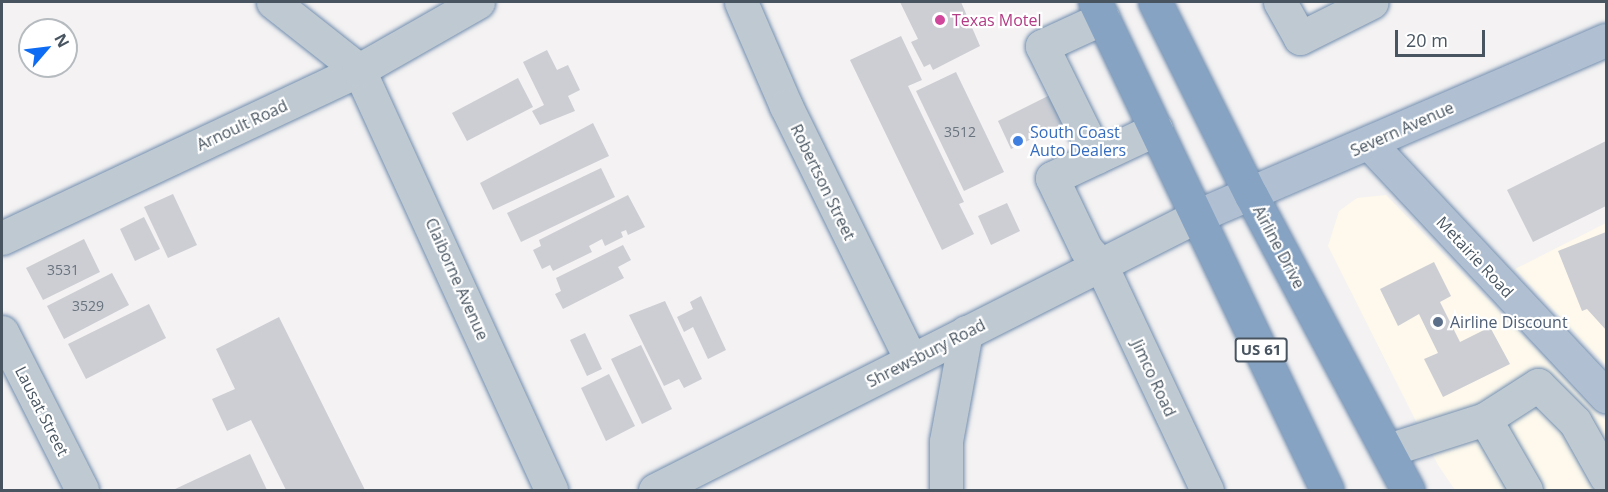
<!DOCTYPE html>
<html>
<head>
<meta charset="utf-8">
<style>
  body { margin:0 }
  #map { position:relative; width:1608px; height:492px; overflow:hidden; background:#f4f2f2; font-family:"Open Sans",sans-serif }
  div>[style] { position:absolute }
  .commercial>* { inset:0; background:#fef9ec }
  .building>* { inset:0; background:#ccced4 }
  .roads { filter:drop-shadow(0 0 2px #728eaf) drop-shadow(0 0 2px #728eaf) }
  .minor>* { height:33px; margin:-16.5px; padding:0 16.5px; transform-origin:16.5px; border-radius:16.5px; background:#bfc9d2 }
  .major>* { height:33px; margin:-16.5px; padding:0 16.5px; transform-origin:16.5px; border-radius:16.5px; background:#b0c0d2 }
  .highway>* { height:33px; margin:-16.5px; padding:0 16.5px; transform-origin:16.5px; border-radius:16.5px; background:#87a3c3 }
  .dots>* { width:16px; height:16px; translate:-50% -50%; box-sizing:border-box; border:3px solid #fff; border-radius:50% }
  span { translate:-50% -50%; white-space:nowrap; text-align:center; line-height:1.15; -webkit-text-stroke:4.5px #fff; paint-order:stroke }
  .number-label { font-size:14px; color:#69737e }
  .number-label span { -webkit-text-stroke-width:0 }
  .shield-label span { padding:2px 4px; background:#fff; border:2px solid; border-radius:4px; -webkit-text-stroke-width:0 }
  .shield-label { font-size:15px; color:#485561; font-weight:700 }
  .hotel-label { font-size:16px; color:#b23c85 }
  .left { translate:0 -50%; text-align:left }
  .street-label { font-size:16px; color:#485561 }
  .shop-label { font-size:16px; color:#366cbe }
  .service-label { font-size:16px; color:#4e5e75 }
  .frame { position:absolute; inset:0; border:3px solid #485561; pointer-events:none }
  .north { position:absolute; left:18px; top:18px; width:60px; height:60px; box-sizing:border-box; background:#fff; border:2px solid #b6bbc0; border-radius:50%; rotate:62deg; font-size:16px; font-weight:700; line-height:24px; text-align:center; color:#485561 }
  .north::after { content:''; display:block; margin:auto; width:21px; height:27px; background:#0d6cf3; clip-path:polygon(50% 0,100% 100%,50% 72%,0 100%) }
  .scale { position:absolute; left:1395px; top:30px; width:90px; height:27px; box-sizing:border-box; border:3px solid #485561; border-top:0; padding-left:8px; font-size:18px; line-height:21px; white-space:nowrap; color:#485561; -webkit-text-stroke:4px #fff; paint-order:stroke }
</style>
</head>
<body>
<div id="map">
  <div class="commercial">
    <i style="clip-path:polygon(1386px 195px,1606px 421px,1606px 490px,1455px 490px,1438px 465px,1328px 246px,1339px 211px,1357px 198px)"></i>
    <i style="clip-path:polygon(1606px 223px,1606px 365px,1515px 269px)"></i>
  </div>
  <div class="building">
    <i style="clip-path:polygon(900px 2px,961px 2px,980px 46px,933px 70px,930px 64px,924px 67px,911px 42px,918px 39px)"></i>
    <i style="clip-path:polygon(901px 36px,922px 80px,908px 86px,964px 202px,959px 204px,974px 234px,942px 250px,850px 60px)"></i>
    <i style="clip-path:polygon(547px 50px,557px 70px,568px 65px,580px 90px,568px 96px,575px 111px,540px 125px,532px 111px,544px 105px,523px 62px)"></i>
    <i style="clip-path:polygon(956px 72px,1004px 172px,964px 191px,916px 91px)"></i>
    <i style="clip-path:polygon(518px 78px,533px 107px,467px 141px,452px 113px)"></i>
    <i style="clip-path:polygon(1056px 92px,1070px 120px,1011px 149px,998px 121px)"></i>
    <i style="clip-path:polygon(593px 123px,609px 156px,493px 210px,480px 183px)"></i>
    <i style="clip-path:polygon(1606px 141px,1606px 206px,1533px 242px,1507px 190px)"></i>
    <i style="clip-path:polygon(601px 168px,615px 197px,521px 242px,507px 213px)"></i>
    <i style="clip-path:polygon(173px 194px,197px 245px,168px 258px,144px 207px)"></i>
    <i style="clip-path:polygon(628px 195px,645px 227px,628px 235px,626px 230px,621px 232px,623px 237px,605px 246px,602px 239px,589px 246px,592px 252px,553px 271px,550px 265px,542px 269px,533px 250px,541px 246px,539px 240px)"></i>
    <i style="clip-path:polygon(1007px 203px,1020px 231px,991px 245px,978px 216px)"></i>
    <i style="clip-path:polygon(144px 217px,160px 249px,135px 261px,120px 229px)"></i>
    <i style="clip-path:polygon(1606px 232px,1606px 330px,1587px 309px,1582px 311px,1558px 251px)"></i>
    <i style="clip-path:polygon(84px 239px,100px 272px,43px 300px,26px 268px)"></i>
    <i style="clip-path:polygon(623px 245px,631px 260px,618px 267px,624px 278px,563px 309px,555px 294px,561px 291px,556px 278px)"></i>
    <i style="clip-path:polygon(1434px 262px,1451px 296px,1440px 302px,1460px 342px,1490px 327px,1510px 364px,1443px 397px,1424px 359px,1438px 353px,1419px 314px,1398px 326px,1380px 289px)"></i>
    <i style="clip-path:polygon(112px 273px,129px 305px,64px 339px,47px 306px)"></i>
    <i style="clip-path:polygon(701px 296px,726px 350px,708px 359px,693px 327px,684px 332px,677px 317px,693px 309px,690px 302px)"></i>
    <i style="clip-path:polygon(665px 301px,702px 379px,684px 388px,679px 379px,664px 386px,629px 315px)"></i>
    <i style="clip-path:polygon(149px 304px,166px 338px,86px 379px,68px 344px)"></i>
    <i style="clip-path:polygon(279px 317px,365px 490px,286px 490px,251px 420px,227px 431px,212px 399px,235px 389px,216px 349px)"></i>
    <i style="clip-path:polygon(585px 333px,602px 369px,587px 376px,570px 340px)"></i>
    <i style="clip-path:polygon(641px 345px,672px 409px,642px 424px,611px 359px)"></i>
    <i style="clip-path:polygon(609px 374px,635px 426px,606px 441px,581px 388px)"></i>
    <i style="clip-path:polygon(250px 454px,267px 490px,173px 490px)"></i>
  </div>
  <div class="roads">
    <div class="minor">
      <i style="left:273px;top:2px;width:110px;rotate:38.3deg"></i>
      <i style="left:359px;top:70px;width:462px;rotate:65.4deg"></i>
      <i style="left:741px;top:2px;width:113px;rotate:66.6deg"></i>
      <i style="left:786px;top:106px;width:283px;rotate:63.8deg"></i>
      <i style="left:1280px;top:2px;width:41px;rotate:60.9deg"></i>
      <i style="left:1300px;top:38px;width:80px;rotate:-26.6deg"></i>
      <i style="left:1156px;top:129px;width:115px;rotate:154.8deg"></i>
      <i style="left:1052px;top:178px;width:79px;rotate:64.4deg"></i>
      <i style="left:1086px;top:249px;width:22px;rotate:47deg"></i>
      <i style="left:1101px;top:265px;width:249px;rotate:64.8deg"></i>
      <i style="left:1097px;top:157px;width:124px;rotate:-116.4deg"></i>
      <i style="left:1042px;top:46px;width:67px;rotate:-24.7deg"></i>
      <i style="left:2px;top:238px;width:395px;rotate:-25.2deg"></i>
      <i style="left:359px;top:70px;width:137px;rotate:-29.7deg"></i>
      <i style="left:2px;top:332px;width:177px;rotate:63.1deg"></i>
      <i style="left:1388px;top:450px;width:102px;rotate:-17.7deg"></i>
      <i style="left:655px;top:490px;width:607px;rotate:-26.82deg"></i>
      <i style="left:946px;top:490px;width:49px;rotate:-90deg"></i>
      <i style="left:946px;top:441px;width:111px;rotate:-79.6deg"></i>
      <i style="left:1526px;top:490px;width:82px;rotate:-120deg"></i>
      <i style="left:1485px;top:419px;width:63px;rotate:-32.7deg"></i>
      <i style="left:1538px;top:385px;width:52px;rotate:45deg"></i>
      <i style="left:1575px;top:422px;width:63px;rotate:60.6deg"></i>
    </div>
    <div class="major">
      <i style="left:1369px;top:143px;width:347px;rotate:46.9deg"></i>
      <i style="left:1197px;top:216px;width:445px;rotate:-23.3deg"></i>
    </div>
    <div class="highway">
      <i style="left:1095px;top:2px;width:540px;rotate:64.57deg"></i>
      <i style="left:1155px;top:2px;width:216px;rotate:63.6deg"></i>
      <i style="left:1251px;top:195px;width:334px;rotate:62deg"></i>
    </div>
  </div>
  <div class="dots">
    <i style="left:940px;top:20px;background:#d1479c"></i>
    <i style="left:1018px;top:141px;background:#3f7fe0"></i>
    <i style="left:1438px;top:322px;background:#5c6f8a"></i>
  </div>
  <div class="number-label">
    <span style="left:960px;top:132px">3512</span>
    <span style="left:63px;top:270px">3531</span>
    <span style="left:88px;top:306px">3529</span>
  </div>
  <div class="shield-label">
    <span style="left:1261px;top:350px">US 61</span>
  </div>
  <div class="hotel-label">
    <span class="left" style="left:952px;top:20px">Texas Motel</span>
  </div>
  <div class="street-label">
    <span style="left:242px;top:125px;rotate:-25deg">Arnoult Road</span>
    <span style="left:1402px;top:129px;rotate:-24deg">Severn Avenue</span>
    <span style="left:823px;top:182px;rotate:64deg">Robertson Street</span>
    <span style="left:1279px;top:247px;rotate:62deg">Airline Drive</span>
    <span style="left:1475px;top:257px;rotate:47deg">Metairie Road</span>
    <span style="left:457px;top:279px;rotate:66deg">Claiborne Avenue</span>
    <span style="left:926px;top:353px;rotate:-27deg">Shrewsbury Road</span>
    <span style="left:1154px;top:378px;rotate:65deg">Jimco Road</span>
    <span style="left:42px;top:411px;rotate:63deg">Lausat Street</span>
  </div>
  <div class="shop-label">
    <span class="left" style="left:1030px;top:141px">South Coast<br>Auto Dealers</span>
  </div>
  <div class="service-label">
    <span class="left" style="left:1450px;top:322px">Airline Discount</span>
  </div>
  <div class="frame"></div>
  <div class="north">N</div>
  <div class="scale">20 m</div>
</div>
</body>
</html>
